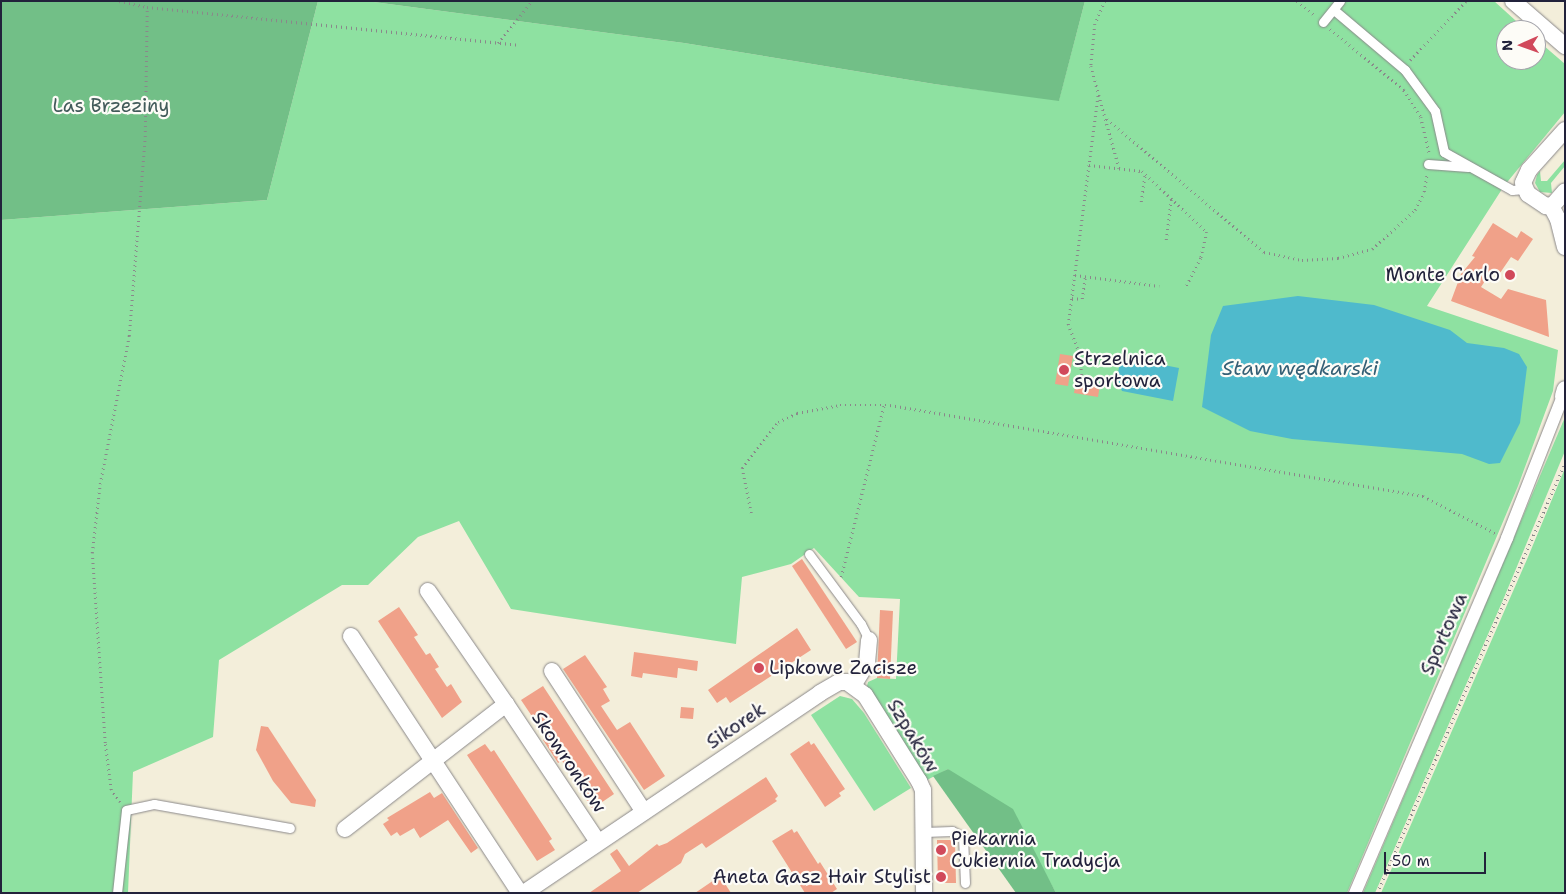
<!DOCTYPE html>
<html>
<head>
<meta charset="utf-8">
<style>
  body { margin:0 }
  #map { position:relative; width:1566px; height:894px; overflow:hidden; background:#f3eeda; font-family:"Shantell Sans",sans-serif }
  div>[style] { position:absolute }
  .green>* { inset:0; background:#8ee1a1 }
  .forest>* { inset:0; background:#72bf87 }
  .water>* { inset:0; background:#4fbacc }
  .building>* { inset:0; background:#f0a189 }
  .path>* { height:2.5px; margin-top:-1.25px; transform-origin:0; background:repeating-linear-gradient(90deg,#8a888a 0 1px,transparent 0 5px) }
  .roads { filter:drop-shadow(0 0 1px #8a888a) drop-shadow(0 0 1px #8a888a) }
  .service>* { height:9px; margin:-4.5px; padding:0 4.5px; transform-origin:4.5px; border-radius:4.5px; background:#fff }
  .pedestrian>* { height:12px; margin:-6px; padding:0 6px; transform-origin:6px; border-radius:6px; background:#fff }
  .minor>* { height:16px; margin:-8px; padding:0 8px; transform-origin:8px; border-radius:8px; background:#fff }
  .dots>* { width:14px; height:14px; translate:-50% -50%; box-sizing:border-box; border:2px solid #fdfcf7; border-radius:50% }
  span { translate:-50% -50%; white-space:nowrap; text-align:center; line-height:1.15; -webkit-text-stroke:4.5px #fdfcf7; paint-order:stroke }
  .park-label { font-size:19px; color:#425b5a }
  .poi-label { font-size:19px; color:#22223b }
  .right { translate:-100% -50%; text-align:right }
  .left { translate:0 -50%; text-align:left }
  .street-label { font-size:19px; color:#22223b }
  .water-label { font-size:20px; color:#345f75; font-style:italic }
  .frame { position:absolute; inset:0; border:2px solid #22223b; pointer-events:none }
  .north { position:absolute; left:1496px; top:20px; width:50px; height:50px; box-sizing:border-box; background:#fdfcf7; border:1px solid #a5a5ac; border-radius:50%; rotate:268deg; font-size:14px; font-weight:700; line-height:20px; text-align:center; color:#22223b }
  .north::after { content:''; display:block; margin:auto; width:18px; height:22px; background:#d1495b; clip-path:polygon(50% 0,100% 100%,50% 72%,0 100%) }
  .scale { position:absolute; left:1384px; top:852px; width:102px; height:22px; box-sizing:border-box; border:2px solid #22223b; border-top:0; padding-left:6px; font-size:15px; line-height:18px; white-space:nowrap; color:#22223b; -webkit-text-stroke:4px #fdfcf7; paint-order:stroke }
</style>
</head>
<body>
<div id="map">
  <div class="green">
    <i style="clip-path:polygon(318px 1px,366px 1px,684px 43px,934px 84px,1059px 100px,1085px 1px,1494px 1px,1526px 30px,1506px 30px,1506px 60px,1536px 60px,1536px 39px,1565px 64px,1565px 112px,1504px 186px,1427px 306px,1558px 350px,1553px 391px,1518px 486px,1347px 893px,1056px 893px,1036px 857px,948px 769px,927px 780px,867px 686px,868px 682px,877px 678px,896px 679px,900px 599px,859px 597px,814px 548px,791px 564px,742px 577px,736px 644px,511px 609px,459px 521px,418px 537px,368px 585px,342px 585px,219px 660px,213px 737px,133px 772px,128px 893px,1px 893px,1px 220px,267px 200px)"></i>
    <i style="clip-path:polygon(1565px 160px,1565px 166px,1551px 183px,1552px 193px,1540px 192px,1535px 183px,1537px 175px,1540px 171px,1541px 181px,1547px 181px)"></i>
    <i style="clip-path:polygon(1565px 417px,1565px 451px,1503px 600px,1375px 893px,1363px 893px)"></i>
    <i style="clip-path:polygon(1565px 468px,1565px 893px,1381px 893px,1528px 557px)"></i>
    <i style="clip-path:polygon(840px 696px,852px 699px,864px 713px,911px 788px,874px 811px,811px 715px)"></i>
  </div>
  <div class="forest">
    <i style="clip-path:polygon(1px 1px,318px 1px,267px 200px,1px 220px)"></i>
    <i style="clip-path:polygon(366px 1px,1085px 1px,1059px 101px,934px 84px,684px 43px)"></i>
    <i style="clip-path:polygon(948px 769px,1013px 809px,1056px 893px,1016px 893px,933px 776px)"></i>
  </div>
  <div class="water">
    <i style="clip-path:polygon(1298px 296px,1374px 305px,1450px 330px,1467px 343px,1504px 348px,1519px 354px,1527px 367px,1520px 423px,1500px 463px,1489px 464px,1462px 454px,1292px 439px,1250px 431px,1202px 407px,1211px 335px,1223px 306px)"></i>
    <i style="clip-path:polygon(1127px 358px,1179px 368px,1173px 401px,1122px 391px,1117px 379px,1120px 361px)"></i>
  </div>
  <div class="building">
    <i style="clip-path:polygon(1493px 223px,1517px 238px,1521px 231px,1533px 239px,1518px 261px,1511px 257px,1500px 273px,1493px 269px,1481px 287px,1501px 299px,1508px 289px,1546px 300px,1549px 337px,1451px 301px,1461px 274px,1475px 257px,1472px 256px)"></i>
    <i style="clip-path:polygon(1060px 354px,1073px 356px,1068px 386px,1055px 384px)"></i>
    <i style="clip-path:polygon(1076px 382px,1100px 385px,1098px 397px,1074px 393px)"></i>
    <i style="clip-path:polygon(802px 559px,857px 642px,846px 649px,792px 566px)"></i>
    <i style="clip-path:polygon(399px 607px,418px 635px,414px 637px,426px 655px,430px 653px,439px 667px,435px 669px,447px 687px,451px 684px,462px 702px,442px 718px,378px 621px)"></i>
    <i style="clip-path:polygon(880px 610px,893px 611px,890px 679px,877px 678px)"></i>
    <i style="clip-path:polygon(797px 628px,811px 650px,730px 703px,726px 697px,717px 703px,708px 690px)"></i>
    <i style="clip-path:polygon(634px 652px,698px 661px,697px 671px,678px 668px,677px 678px,643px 673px,642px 678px,631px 676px)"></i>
    <i style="clip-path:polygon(585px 655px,607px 687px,603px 689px,610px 701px,601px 706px,617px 730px,630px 722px,665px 776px,644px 790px,563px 669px)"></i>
    <i style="clip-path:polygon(543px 686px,614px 794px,592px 809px,568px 769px,562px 761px,558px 763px,543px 740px,546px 737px,521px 700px)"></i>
    <i style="clip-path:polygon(681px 707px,694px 708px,693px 719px,680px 718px)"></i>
    <i style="clip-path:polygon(261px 726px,268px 727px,316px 800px,315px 807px,291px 803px,273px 781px,256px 750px)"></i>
    <i style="clip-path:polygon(809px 741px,811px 745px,814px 743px,845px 789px,839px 793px,841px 796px,825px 807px,790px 754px)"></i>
    <i style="clip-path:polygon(485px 744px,491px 752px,494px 750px,552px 839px,549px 841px,555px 850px,537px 861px,467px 755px)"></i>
    <i style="clip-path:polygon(766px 777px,778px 796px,775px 799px,777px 801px,718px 840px,706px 848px,702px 843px,685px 854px,681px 863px,637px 893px,589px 893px,621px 871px,610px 854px,617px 849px,629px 866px,657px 844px,659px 846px,667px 843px)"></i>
    <i style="clip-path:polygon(430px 792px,434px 798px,442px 793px,478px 848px,471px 853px,448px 820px,420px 838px,414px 828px,400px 836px,397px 832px,391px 836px,383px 824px,389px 820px,387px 818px)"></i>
    <i style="clip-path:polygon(792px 829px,794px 833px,797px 831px,818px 864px,820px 862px,837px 889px,831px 893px,805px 893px,772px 841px)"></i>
    <i style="clip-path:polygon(937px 840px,955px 840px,956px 883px,938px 883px)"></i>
    <i style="clip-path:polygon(720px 876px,731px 893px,695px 893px)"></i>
  </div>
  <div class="path">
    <i style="left:119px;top:1px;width:29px;rotate:12deg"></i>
    <i style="left:147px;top:7px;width:373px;rotate:5.8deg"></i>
    <i style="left:1105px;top:1px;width:25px;rotate:113deg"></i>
    <i style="left:1095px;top:24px;width:42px;rotate:95.4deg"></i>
    <i style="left:1091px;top:66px;width:106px;rotate:74.6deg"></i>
    <i style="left:1297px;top:1px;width:22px;rotate:39deg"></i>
    <i style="left:1330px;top:29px;width:96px;rotate:39.5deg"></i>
    <i style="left:1404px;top:90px;width:32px;rotate:58deg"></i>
    <i style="left:1421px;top:117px;width:37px;rotate:77deg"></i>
    <i style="left:498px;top:43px;width:54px;rotate:-51deg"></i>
    <i style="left:1410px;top:60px;width:81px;rotate:-46.5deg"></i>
    <i style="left:1107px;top:119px;width:206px;rotate:40.3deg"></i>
    <i style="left:1264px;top:252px;width:39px;rotate:12deg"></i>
    <i style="left:1302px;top:260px;width:36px;rotate:-3deg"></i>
    <i style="left:1338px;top:258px;width:35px;rotate:-15deg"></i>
    <i style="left:1372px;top:249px;width:58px;rotate:-42.2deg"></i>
    <i style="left:1415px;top:210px;width:20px;rotate:-63deg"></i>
    <i style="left:1424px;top:192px;width:19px;rotate:-81deg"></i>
    <i style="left:1089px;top:165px;width:53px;rotate:6.5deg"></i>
    <i style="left:1142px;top:171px;width:89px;rotate:43.2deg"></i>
    <i style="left:1207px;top:232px;width:27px;rotate:103deg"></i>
    <i style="left:1201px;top:258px;width:33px;rotate:117deg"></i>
    <i style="left:1141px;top:202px;width:28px;rotate:-82deg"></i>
    <i style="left:1166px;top:240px;width:41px;rotate:-83deg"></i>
    <i style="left:1075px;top:275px;width:85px;rotate:7.5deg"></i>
    <i style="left:1072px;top:298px;width:10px;rotate:6deg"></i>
    <i style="left:1082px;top:299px;width:22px;rotate:-82deg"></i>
    <i style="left:1082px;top:380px;width:27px;rotate:-96deg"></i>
    <i style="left:1079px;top:353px;width:30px;rotate:-111deg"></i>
    <i style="left:1068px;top:325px;width:233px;rotate:-82.6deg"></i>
    <i style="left:751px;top:513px;width:46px;rotate:-101.3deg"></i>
    <i style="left:742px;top:468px;width:58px;rotate:-52deg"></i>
    <i style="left:778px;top:422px;width:21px;rotate:-25deg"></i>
    <i style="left:797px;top:413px;width:44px;rotate:-10.5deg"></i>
    <i style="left:840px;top:405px;width:50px"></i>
    <i style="left:890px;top:405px;width:541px;rotate:9.69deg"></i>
    <i style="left:1423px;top:496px;width:83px;rotate:27.2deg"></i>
    <i style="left:841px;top:577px;width:177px;rotate:-76deg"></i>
    <i style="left:120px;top:802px;width:15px;rotate:-127deg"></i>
    <i style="left:111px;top:790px;width:47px;rotate:-97.3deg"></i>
    <i style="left:105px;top:743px;width:190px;rotate:-93.9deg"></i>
    <i style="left:92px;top:553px;width:69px;rotate:-83.4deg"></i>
    <i style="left:100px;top:484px;width:151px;rotate:-78.9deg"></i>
    <i style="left:129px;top:336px;width:200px;rotate:-85.4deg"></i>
    <i style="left:145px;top:137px;width:130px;rotate:-89.1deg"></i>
    <i style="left:1377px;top:893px;width:469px;rotate:-66.4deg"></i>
  </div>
  <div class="roads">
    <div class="service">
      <i style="left:1334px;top:10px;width:93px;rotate:40.2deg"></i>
      <i style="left:1405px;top:70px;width:51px;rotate:53.8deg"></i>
      <i style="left:1435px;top:111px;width:42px;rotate:77.6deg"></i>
      <i style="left:1444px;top:152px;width:78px;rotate:29.2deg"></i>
      <i style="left:1512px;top:190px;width:12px;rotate:-5deg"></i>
      <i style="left:1323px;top:22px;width:27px;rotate:-51deg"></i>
      <i style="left:1428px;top:164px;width:40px;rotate:4.3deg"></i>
      <i style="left:809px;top:554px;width:87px;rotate:53.4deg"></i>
      <i style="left:861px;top:624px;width:18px;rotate:63deg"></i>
      <i style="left:924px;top:832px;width:28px;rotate:-2deg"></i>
      <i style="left:952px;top:831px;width:13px;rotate:29deg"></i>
      <i style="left:963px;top:837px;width:46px;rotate:87.5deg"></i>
      <i style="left:117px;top:893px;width:83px;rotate:-83.8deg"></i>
      <i style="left:126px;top:810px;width:29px;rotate:-12deg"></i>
      <i style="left:154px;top:804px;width:138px;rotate:10deg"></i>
    </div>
    <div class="pedestrian">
      <i style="left:1355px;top:893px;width:386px;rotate:-66.8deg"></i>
      <i style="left:1507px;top:538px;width:153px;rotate:-68.5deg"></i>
    </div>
    <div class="minor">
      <i style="left:1513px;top:1px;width:69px;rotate:40.9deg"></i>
      <i style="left:1565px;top:130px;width:54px;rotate:132deg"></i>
      <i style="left:1529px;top:170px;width:14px;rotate:115deg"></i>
      <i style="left:1523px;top:183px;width:12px;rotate:66deg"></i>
      <i style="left:1528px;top:194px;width:22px;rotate:34deg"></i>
      <i style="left:1546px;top:206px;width:7px;rotate:-8deg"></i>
      <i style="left:1553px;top:205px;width:18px;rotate:-49deg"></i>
      <i style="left:1551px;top:206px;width:15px;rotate:62deg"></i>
      <i style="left:1558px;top:219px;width:29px;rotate:76deg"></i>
      <i style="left:1563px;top:396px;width:7px;rotate:-74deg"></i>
      <i style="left:428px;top:591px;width:137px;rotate:55.4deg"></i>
      <i style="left:351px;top:636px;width:308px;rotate:56.7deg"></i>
      <i style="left:552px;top:671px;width:168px;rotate:56.9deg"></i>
      <i style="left:854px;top:684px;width:25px;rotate:-58deg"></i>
      <i style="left:867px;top:663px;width:23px;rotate:-85deg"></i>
      <i style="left:345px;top:829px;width:204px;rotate:-37.8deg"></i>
      <i style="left:506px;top:704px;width:166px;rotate:56.3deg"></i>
      <i style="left:524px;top:893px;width:357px;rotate:-34deg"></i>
      <i style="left:820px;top:693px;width:22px;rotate:-30deg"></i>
      <i style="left:839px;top:682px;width:8px"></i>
      <i style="left:847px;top:682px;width:22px;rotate:36deg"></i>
      <i style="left:865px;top:695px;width:102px;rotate:57.9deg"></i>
      <i style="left:919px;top:781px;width:10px;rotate:66deg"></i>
      <i style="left:923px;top:790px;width:103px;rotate:89.4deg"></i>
    </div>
  </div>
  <div class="dots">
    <i style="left:1510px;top:275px;background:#d1495b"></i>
    <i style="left:1064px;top:370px;background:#d1495b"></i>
    <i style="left:759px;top:668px;background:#d1495b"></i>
    <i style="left:941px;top:850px;background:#d1495b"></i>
    <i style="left:941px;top:877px;background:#d1495b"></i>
  </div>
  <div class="park-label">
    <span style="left:111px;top:106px">Las Brzeziny</span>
  </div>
  <div class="poi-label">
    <span class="right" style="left:1500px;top:275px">Monte Carlo</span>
    <span class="left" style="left:1074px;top:370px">Strzelnica<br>sportowa</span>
    <span class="left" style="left:769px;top:668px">Lipkowe Zacisze</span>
    <span class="left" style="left:951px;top:850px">Piekarnia<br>Cukiernia Tradycja</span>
    <span class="right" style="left:931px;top:877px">Aneta Gasz Hair Stylist</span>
  </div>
  <div class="street-label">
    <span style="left:1444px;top:634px;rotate:-66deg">Sportowa</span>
    <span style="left:736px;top:726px;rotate:-34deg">Sikorek</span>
    <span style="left:913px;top:736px;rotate:59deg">Szpaków</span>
    <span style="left:569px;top:762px;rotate:56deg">Skowronków</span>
  </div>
  <div class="water-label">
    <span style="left:1300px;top:368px">Staw wędkarski</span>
  </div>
  <div class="frame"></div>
  <div class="north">N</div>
  <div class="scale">50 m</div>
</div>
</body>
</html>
